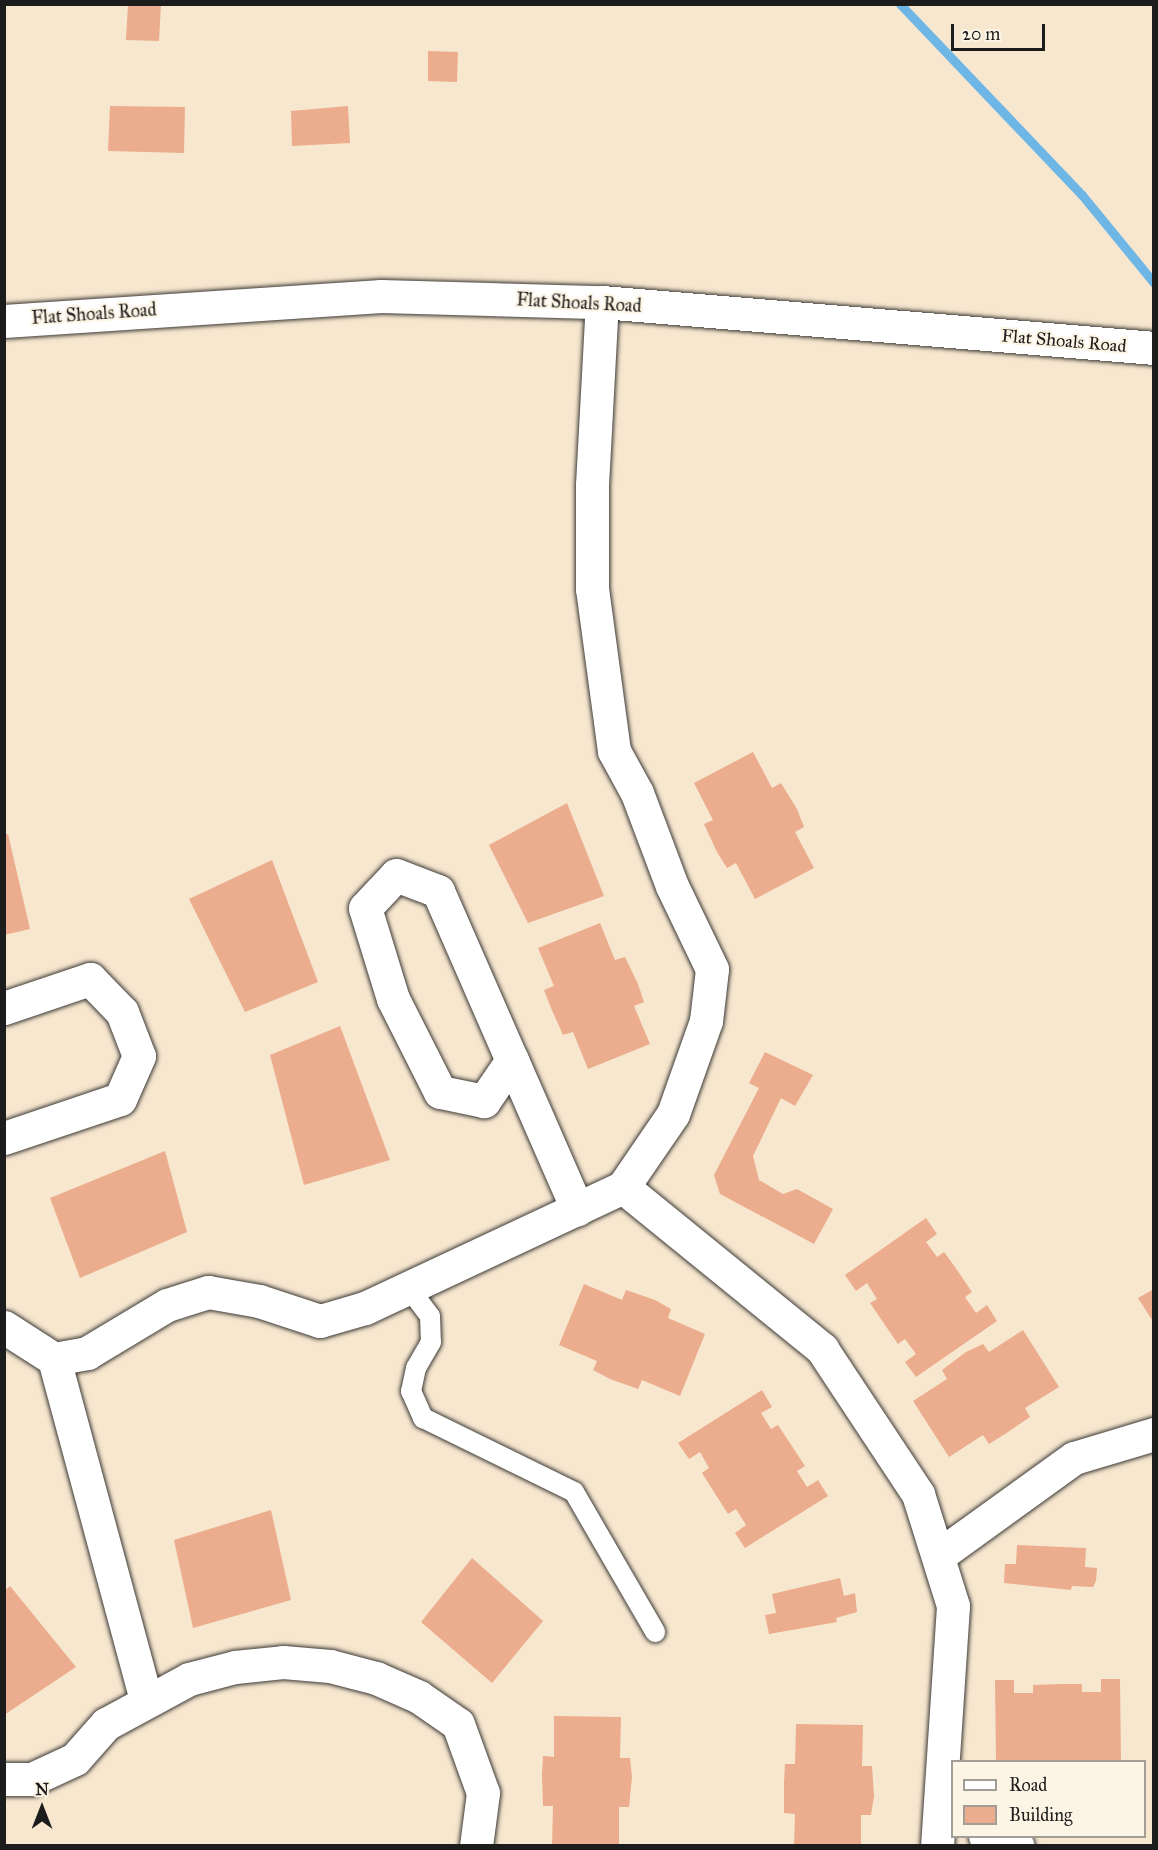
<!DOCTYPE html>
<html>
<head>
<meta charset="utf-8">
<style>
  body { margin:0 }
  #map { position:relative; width:1158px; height:1850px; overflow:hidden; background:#f7e7cf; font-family:"IM FELL Great Primer",serif }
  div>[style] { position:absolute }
  .stream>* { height:9px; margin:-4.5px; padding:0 4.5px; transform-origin:4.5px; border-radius:4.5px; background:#6eb6e6 }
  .building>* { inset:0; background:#ebad8d }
  .roads { filter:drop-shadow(0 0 2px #3d3a37) drop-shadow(0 0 2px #3d3a37) }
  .service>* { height:20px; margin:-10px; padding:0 10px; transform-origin:10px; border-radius:10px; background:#fff }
  .minor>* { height:33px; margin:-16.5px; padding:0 16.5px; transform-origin:16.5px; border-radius:16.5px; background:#fff }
  .tertiary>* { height:33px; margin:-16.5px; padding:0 16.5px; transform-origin:16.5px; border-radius:16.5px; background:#fff }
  span { translate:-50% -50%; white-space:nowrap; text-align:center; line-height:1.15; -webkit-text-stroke:4.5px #fcf5e5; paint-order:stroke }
  .street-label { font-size:18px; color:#1c1c1c }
  .frame { position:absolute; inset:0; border:6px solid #1c1c1c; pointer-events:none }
  .legend { position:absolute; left:951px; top:1760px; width:195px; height:78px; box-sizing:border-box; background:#fcf5e5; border:2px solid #a29e95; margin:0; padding:8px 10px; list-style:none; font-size:18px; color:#1c1c1c }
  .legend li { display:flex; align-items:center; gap:12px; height:30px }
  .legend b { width:30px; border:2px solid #a29e95 }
  .north { position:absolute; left:12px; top:1778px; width:60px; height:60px; -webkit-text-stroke:4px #fcf5e5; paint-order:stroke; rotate:0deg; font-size:16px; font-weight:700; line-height:24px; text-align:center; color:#1c1c1c }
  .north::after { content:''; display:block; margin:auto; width:21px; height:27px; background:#1c1c1c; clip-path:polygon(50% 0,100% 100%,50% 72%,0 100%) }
  .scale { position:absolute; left:951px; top:24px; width:94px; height:27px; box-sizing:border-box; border:3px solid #1c1c1c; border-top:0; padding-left:8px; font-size:18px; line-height:21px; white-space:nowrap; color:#1c1c1c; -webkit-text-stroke:4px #fcf5e5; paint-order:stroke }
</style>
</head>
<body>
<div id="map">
  <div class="stream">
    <i style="left:900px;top:4px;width:264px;rotate:46.4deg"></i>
    <i style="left:1082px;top:195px;width:114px;rotate:50.7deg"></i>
  </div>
  <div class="building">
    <i style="clip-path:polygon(128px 4px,161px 4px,159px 41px,126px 40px)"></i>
    <i style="clip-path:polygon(428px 51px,458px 52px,457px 82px,428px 81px)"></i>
    <i style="clip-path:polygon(110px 106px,185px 107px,184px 153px,108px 151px)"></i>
    <i style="clip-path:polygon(348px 106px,350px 143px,292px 146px,291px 111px)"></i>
    <i style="clip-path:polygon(753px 752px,772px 788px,781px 783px,797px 809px,804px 827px,795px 832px,814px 868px,755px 899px,736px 863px,727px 868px,717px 852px,704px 824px,713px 820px,694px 783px)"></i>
    <i style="clip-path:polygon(567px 803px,604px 896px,528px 923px,489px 845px)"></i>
    <i style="clip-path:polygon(8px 834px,30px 929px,4px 935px,4px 835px)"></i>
    <i style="clip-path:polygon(272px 860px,318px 982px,245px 1012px,189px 899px)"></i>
    <i style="clip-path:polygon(600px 923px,615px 960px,625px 957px,638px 984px,644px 1002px,634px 1006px,650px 1044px,588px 1069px,573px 1032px,563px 1035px,551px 1008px,544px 990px,554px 986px,538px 948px)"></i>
    <i style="clip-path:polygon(340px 1026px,390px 1160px,304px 1185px,270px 1055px)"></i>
    <i style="clip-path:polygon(765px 1052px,813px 1075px,795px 1106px,781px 1098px,753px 1156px,759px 1180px,783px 1194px,797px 1189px,833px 1209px,814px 1244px,720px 1194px,714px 1175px,759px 1088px,749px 1083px)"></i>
    <i style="clip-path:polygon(165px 1151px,187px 1232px,80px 1278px,50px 1198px)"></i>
    <i style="clip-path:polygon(926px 1218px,937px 1234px,926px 1242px,937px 1257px,944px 1252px,955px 1267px,972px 1292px,965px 1297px,976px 1313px,987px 1305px,997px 1321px,916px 1377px,905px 1362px,916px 1354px,905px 1339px,898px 1344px,870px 1303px,877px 1299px,867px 1283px,856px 1291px,845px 1275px)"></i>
    <i style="clip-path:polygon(584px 1284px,622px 1300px,626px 1290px,655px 1300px,671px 1309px,668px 1318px,705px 1334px,680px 1396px,642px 1380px,638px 1389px,610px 1379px,593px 1370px,597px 1361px,559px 1345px)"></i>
    <i style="clip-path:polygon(1154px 1289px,1154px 1323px,1138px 1298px)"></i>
    <i style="clip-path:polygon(1023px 1330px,1059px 1387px,1025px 1408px,1030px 1417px,1005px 1434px,989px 1444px,983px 1435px,949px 1457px,913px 1401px,947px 1379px,942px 1370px,966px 1352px,983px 1344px,989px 1352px)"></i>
    <i style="clip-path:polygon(762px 1390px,772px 1407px,761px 1413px,771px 1429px,778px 1425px,805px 1466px,797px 1471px,807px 1487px,818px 1480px,828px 1496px,745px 1548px,735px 1533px,746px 1525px,736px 1509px,728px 1514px,702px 1473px,709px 1468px,700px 1452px,689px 1459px,678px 1443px)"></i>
    <i style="clip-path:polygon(271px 1510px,291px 1600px,193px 1628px,174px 1540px)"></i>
    <i style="clip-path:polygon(1017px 1545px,1086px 1548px,1085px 1567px,1097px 1568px,1096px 1581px,1093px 1587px,1072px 1586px,1071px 1590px,1004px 1583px,1005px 1564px,1016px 1564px)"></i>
    <i style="clip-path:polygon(472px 1558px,543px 1621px,492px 1683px,421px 1622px)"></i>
    <i style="clip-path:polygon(840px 1578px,844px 1596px,855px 1593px,857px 1612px,836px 1618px,837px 1622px,769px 1634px,765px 1615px,776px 1613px,772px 1594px)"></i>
    <i style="clip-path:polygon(10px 1586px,76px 1667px,4px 1715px,4px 1591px)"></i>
    <i style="clip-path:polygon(1101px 1679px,1120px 1679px,1121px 1762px,996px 1762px,995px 1680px,1014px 1680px,1014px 1693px,1033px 1693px,1033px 1685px,1063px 1684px,1082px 1684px,1082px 1692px,1101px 1692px)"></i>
    <i style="clip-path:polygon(554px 1716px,621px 1717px,620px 1758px,630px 1758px,632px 1777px,629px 1807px,619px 1807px,619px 1846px,552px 1846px,553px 1806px,543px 1806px,542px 1775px,543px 1756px,554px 1757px)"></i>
    <i style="clip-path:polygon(796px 1724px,863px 1725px,862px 1766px,872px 1766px,874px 1796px,871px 1815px,861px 1815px,861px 1846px,794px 1846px,795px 1814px,784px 1813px,784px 1783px,785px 1764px,795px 1764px)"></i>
  </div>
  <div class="roads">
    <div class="service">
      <i style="left:408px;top:1287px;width:36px;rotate:53deg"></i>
      <i style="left:430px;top:1316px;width:26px;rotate:88deg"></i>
      <i style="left:431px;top:1342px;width:30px;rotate:120deg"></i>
      <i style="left:416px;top:1368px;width:24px;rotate:102deg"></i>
      <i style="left:411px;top:1391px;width:30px;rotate:66deg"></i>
      <i style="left:423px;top:1418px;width:168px;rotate:26.1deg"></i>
      <i style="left:574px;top:1492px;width:162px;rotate:59.9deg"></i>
    </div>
    <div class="minor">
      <i style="left:396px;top:875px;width:45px;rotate:20.9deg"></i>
      <i style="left:438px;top:891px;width:184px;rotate:66.4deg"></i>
      <i style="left:512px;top:1060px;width:50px;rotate:124.3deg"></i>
      <i style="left:484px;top:1101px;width:45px;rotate:-168.4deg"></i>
      <i style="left:440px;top:1092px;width:104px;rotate:-116.8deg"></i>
      <i style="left:393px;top:999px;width:95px;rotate:-107.1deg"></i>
      <i style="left:365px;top:908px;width:45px;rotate:-46.8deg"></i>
      <i style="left:4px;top:1008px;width:91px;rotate:-18.6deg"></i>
      <i style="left:90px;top:979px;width:46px;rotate:45.9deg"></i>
      <i style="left:122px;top:1012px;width:47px;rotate:68.9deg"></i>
      <i style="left:139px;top:1056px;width:47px;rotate:113.8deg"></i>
      <i style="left:120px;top:1099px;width:122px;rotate:161.4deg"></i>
      <i style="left:512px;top:1060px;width:163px;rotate:66.4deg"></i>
      <i style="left:623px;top:1187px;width:257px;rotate:39.1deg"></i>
      <i style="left:822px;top:1349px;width:174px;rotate:56.5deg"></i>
      <i style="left:918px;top:1494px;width:117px;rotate:72.6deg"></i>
      <i style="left:953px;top:1606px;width:241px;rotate:93.8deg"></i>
      <i style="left:4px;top:1327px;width:59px;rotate:32.6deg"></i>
      <i style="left:54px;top:1359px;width:34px;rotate:-10deg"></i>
      <i style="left:87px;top:1353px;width:93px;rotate:-31deg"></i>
      <i style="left:167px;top:1305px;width:43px;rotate:-17.6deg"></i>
      <i style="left:208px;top:1292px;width:52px;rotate:10deg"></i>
      <i style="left:259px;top:1301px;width:64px;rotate:18.2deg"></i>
      <i style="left:320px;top:1321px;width:47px;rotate:-16.1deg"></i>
      <i style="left:365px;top:1308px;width:285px;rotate:-25.1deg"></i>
      <i style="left:623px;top:1187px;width:88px;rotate:-55.6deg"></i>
      <i style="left:673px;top:1114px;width:99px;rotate:-70.5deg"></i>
      <i style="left:706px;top:1021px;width:52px;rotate:-83.4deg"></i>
      <i style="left:712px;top:969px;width:92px;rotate:-115.7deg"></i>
      <i style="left:672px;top:886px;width:99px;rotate:-110.6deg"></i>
      <i style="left:637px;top:793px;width:48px;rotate:-118.7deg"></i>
      <i style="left:614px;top:751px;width:163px;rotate:-97.7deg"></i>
      <i style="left:592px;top:589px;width:104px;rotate:-90deg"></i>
      <i style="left:592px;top:485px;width:183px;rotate:-86.9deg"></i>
      <i style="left:54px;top:1359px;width:352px;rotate:74.9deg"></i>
      <i style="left:938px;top:1556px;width:168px;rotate:-35.8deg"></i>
      <i style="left:1074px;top:1458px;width:84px;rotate:-16.7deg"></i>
      <i style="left:4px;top:1779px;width:28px"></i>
      <i style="left:32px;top:1779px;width:47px;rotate:-24.9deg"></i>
      <i style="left:75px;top:1759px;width:47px;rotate:-48.5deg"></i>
      <i style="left:106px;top:1724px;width:94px;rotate:-28.5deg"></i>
      <i style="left:189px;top:1679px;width:48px;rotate:-14.6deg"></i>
      <i style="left:235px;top:1667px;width:48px;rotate:-5.9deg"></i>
      <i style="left:283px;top:1662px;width:47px;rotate:4.9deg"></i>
      <i style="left:330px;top:1666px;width:48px;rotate:14.6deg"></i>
      <i style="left:376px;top:1678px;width:47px;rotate:23.8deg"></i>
      <i style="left:419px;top:1697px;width:47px;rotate:34.7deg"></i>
      <i style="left:458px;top:1724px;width:73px;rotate:70.1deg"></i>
      <i style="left:483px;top:1793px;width:53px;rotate:97.5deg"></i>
      <i style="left:985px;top:1836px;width:34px;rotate:17deg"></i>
    </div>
    <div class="tertiary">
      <i style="left:4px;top:321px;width:378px;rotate:-3.8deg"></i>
      <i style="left:381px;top:296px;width:221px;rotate:1.6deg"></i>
      <i style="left:602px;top:302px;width:554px;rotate:4.76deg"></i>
    </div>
  </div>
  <div class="street-label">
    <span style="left:579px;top:303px;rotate:3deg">Flat Shoals Road</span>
    <span style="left:94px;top:314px;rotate:-4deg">Flat Shoals Road</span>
    <span style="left:1064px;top:341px;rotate:5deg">Flat Shoals Road</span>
  </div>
  <div class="frame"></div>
  <ul class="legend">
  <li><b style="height:8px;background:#fff"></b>Road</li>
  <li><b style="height:16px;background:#ebad8d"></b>Building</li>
  </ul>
  <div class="north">N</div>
  <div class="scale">20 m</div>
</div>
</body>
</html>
